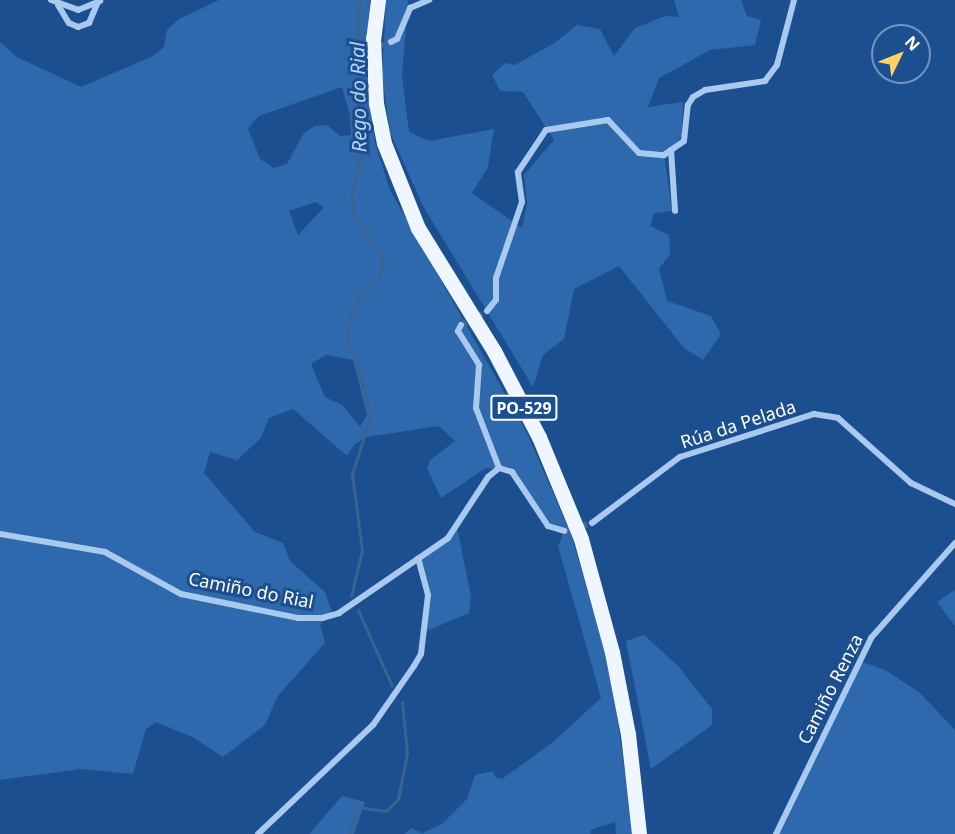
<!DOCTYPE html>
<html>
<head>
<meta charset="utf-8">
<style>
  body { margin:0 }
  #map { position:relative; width:955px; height:834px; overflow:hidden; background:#1b4f8f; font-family:"Noto Sans",sans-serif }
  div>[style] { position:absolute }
  .green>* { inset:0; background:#2e69ad }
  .stream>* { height:3px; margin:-1.5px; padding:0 1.5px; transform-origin:1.5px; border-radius:1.5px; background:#3c6290 }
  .minor-tunnel>* { height:6px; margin-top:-3px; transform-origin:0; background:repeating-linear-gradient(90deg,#3d69a0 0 6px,transparent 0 9px) }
  .minor>* { height:6px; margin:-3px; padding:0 3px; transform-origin:3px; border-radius:3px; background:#a9c9ee }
  .primary>* { height:15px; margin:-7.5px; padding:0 7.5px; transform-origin:7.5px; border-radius:7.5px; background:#f0f6ff }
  span { translate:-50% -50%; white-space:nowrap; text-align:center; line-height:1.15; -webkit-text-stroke:6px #1b4f8f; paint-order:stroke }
  .shield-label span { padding:2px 4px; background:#1b4f8f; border:2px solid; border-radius:4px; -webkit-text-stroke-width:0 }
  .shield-label { font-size:16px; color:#fff; font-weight:700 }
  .street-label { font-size:18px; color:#fff }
  .water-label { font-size:20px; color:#b5d3f5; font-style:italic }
  .north { position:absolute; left:871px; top:24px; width:60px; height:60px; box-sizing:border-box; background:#1b4f8f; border:2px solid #7695bc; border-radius:50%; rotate:47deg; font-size:16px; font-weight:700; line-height:24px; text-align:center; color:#fff }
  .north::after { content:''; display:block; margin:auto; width:21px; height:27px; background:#ffd166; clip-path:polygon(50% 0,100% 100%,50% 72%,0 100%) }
</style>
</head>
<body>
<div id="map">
  <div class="green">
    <i style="clip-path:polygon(evenodd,219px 0,370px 0,365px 67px,375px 143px,390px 190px,527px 433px,572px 537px,612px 678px,633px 834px,616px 834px,615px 822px,590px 830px,591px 834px,404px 834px,411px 828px,422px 833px,442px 824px,467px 799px,475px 775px,493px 771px,495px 777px,502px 779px,553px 742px,601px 698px,558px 546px,564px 532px,548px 526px,512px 471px,486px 468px,441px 498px,427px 469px,430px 460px,455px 441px,439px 426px,367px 437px,355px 444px,347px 456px,293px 409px,269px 418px,261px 438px,237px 460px,210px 452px,204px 473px,255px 532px,283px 543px,290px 561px,325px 592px,333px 615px,320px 624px,325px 643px,277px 697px,265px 725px,223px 757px,194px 738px,156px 722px,146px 729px,133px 774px,81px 769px,0 780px,0 42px,17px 57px,81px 87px,153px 56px,164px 47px,167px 30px,179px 19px,219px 0,342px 87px,350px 115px,351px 135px,340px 136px,327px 125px,315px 126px,304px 133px,287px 164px,274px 168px,260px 159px,248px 128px,259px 116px,342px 87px,219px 0,316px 202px,324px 207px,298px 235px,289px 211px,316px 202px,219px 0,326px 355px,353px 360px,367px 415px,360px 427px,342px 405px,325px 397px,311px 364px,326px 355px)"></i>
    <i style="clip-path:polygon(386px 0,408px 0,402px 76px,409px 132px,429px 141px,494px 129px,488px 167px,472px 193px,522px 228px,527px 203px,524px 175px,554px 140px,523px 92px,500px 91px,492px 75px,505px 63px,515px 65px,556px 42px,577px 25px,600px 29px,614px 56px,635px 28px,665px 16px,679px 17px,674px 0,741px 0,747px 16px,761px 20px,755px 45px,710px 50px,659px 78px,648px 107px,683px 102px,682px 136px,664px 155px,672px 211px,654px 213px,650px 226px,669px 235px,670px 254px,659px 269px,667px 301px,711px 316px,721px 334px,703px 360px,684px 348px,619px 266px,574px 289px,564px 339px,543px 355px,533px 387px,423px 206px,390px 132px,382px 76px)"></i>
    <i style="clip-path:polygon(457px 527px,471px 597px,469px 613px,424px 632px,428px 595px,418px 558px)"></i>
    <i style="clip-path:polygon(955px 590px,955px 626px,937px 602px)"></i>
    <i style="clip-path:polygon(644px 635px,678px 666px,712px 709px,712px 725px,651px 769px,626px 641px)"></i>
    <i style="clip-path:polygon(860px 661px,885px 670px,919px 692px,955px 730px,955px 834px,780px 834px,778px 826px)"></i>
    <i style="clip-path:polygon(342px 796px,365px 802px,354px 834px,309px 834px)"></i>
  </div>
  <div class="stream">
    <i style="left:351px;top:596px;width:47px;rotate:-76.6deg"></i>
    <i style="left:362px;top:550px;width:77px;rotate:-97.5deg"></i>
    <i style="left:352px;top:474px;width:62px;rotate:-72.1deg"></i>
    <i style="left:371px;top:415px;width:60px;rotate:-105.4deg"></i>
    <i style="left:355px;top:357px;width:15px;rotate:-122deg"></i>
    <i style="left:347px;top:344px;width:24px;rotate:-85deg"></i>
    <i style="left:349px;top:320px;width:23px;rotate:-65deg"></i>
    <i style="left:359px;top:299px;width:30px;rotate:-46deg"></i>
    <i style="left:380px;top:277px;width:20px;rotate:-81deg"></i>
    <i style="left:383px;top:257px;width:52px;rotate:-124deg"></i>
    <i style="left:354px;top:214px;width:18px;rotate:-99deg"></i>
    <i style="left:351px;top:196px;width:42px;rotate:-76.3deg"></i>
    <i style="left:361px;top:155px;width:101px;rotate:-93.4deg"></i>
    <i style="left:355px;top:54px;width:54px;rotate:-84.7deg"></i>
    <i style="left:358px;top:610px;width:83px;rotate:65.9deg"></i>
    <i style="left:349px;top:834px;width:28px;rotate:-72deg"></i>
    <i style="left:358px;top:807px;width:28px;rotate:8deg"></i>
    <i style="left:386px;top:811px;width:17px;rotate:-45deg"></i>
    <i style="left:398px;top:799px;width:47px;rotate:-78.9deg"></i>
    <i style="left:407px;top:753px;width:51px;rotate:-95.6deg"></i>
  </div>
  <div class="minor-tunnel">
    <i style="left:361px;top:51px;width:31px;rotate:-17deg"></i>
    <i style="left:461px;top:325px;width:30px;rotate:-28deg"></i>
    <i style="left:564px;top:531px;width:29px;rotate:-16deg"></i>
  </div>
  <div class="minor">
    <i style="left:51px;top:0;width:29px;rotate:20deg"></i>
    <i style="left:78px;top:10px;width:24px;rotate:-22deg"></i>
    <i style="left:58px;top:5px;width:21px;rotate:59deg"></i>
    <i style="left:69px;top:23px;width:10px;rotate:24deg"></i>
    <i style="left:78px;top:27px;width:12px;rotate:-20deg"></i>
    <i style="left:89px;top:23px;width:23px;rotate:-67deg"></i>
    <i style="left:391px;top:42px;width:7px;rotate:-27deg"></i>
    <i style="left:397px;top:39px;width:34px;rotate:-67deg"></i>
    <i style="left:410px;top:8px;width:21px;rotate:-23deg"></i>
    <i style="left:355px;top:54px;width:7px;rotate:-27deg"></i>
    <i style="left:671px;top:150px;width:61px;rotate:86.2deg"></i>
    <i style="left:487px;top:311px;width:14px;rotate:-51deg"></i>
    <i style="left:496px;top:300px;width:22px;rotate:-90deg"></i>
    <i style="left:496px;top:278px;width:80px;rotate:-71.1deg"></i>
    <i style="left:522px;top:202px;width:30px;rotate:-98deg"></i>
    <i style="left:518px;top:172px;width:50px;rotate:-56.3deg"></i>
    <i style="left:546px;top:130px;width:63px;rotate:-9.2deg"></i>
    <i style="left:608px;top:120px;width:45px;rotate:46.8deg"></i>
    <i style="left:639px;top:153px;width:25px;rotate:5deg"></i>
    <i style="left:664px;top:155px;width:24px;rotate:-35deg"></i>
    <i style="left:684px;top:141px;width:36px;rotate:-84deg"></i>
    <i style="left:688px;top:105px;width:9px;rotate:-58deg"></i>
    <i style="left:693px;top:97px;width:14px;rotate:-30deg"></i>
    <i style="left:705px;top:90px;width:61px;rotate:-8.5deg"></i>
    <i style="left:765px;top:81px;width:20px;rotate:-53deg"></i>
    <i style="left:777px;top:65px;width:67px;rotate:-75.3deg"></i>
    <i style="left:461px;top:325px;width:7px;rotate:117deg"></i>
    <i style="left:458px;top:331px;width:40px;rotate:58deg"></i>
    <i style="left:479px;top:365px;width:43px;rotate:94deg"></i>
    <i style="left:476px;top:408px;width:64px;rotate:69deg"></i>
    <i style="left:499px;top:468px;width:14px;rotate:17deg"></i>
    <i style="left:512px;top:472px;width:65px;rotate:56.3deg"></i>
    <i style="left:548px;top:526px;width:17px;rotate:17deg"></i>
    <i style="left:592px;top:523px;width:110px;rotate:-36.9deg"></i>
    <i style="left:680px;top:457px;width:141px;rotate:-17.8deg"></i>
    <i style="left:814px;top:414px;width:24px;rotate:9deg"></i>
    <i style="left:838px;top:418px;width:98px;rotate:41.7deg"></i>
    <i style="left:911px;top:483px;width:49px;rotate:25.5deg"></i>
    <i style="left:0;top:534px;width:107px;rotate:9.7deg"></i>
    <i style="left:105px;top:552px;width:87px;rotate:28.9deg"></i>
    <i style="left:181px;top:594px;width:119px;rotate:11.6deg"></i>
    <i style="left:298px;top:618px;width:24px"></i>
    <i style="left:322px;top:618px;width:18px;rotate:-16deg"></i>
    <i style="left:339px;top:613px;width:132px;rotate:-34.5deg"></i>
    <i style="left:448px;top:538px;width:73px;rotate:-56.7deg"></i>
    <i style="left:488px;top:477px;width:14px;rotate:-39deg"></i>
    <i style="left:258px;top:834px;width:158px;rotate:-43.5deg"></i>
    <i style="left:373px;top:725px;width:72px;rotate:-55.2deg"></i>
    <i style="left:414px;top:666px;width:14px;rotate:-60deg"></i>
    <i style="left:421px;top:654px;width:59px;rotate:-83.2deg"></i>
    <i style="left:428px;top:595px;width:38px;rotate:-105deg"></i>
    <i style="left:776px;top:834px;width:218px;rotate:-64.1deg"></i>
    <i style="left:871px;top:638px;width:127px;rotate:-48.5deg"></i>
  </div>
  <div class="primary">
    <i style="left:378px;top:0;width:38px;rotate:97deg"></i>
    <i style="left:373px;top:38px;width:65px;rotate:87.4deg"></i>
    <i style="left:376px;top:103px;width:41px;rotate:78.7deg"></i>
    <i style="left:384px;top:143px;width:92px;rotate:68.2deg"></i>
    <i style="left:418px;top:228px;width:145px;rotate:58.3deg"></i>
    <i style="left:494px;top:351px;width:97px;rotate:62.4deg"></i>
    <i style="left:539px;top:437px;width:110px;rotate:67.6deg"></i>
    <i style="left:581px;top:539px;width:117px;rotate:74.7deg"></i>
    <i style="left:612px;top:652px;width:84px;rotate:79deg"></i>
    <i style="left:628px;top:734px;width:101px;rotate:83.7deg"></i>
  </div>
  <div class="shield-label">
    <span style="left:524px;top:408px">PO-529</span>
  </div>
  <div class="street-label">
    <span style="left:738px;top:424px;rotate:-18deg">Rúa da Pelada</span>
    <span style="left:251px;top:590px;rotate:11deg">Camiño do Rial</span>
    <span style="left:830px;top:689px;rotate:-63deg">Camiño Renza</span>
  </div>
  <div class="water-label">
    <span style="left:358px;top:97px;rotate:-91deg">Rego do Rial</span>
  </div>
  <div class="north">N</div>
</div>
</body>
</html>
